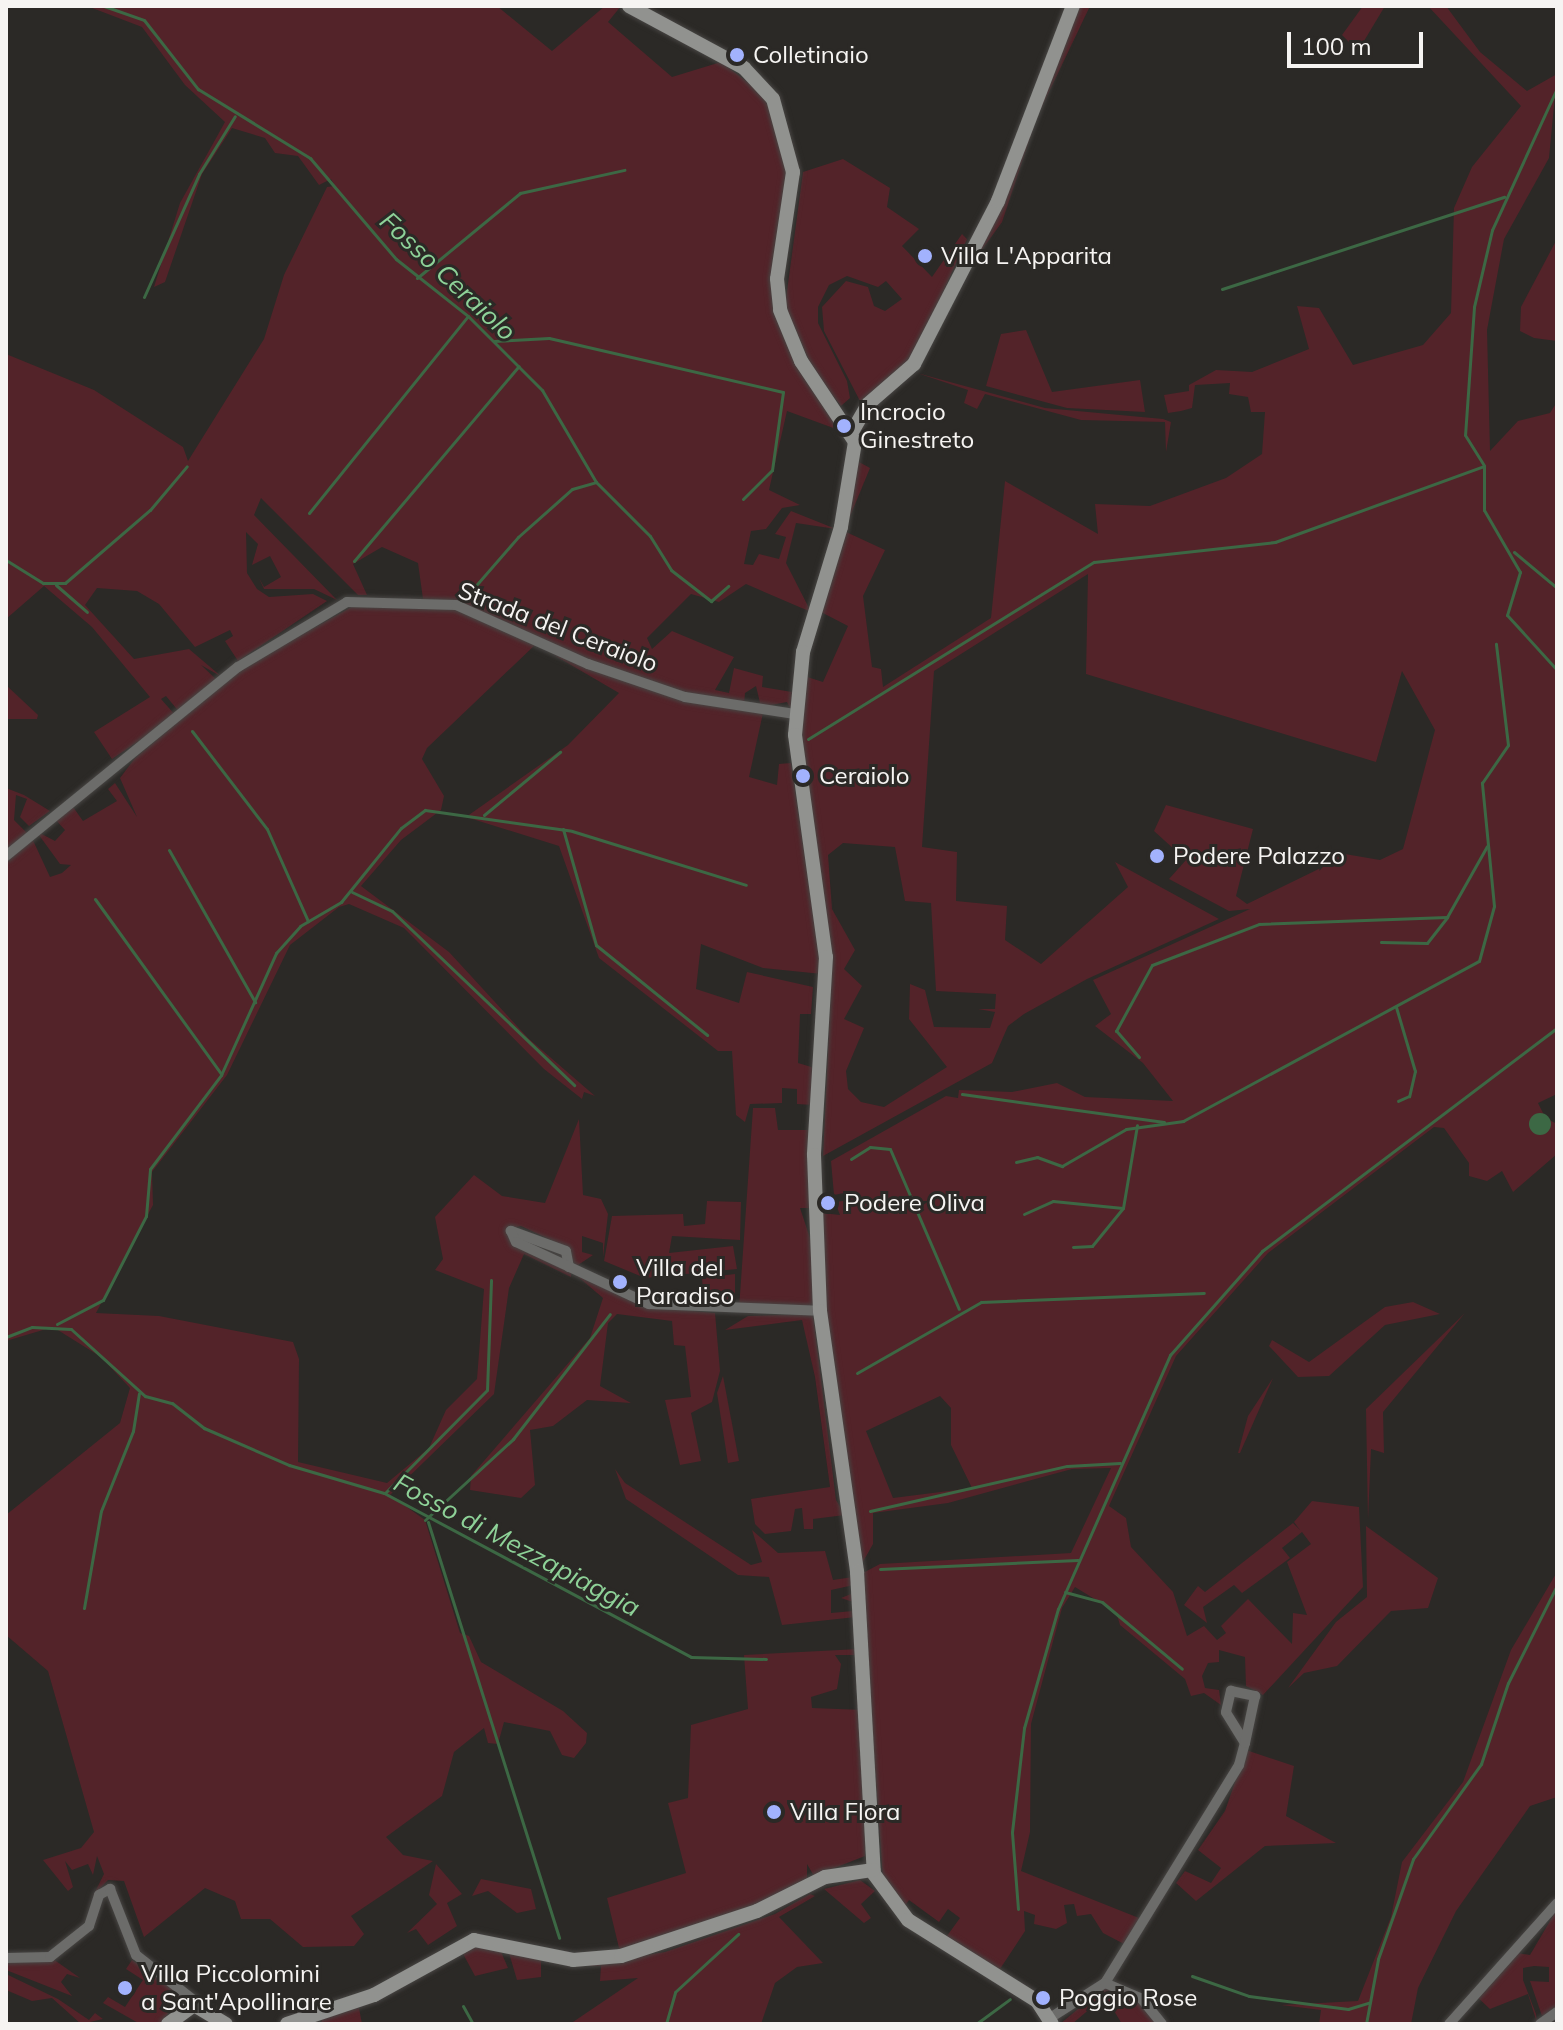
<!DOCTYPE html>
<html>
<head>
<meta charset="utf-8">
<style>
  body { margin:0 }
  #map { position:relative; width:1563px; height:2030px; overflow:hidden; background:#2b2926; font-family:Mulish,sans-serif }
  div>[style] { position:absolute }
  .green>* { inset:0; background:#532329 }
  .water>* { inset:0; background:#3c6844 }
  .round { border-radius:50% }
  .stream>* { height:3px; margin:-1.5px; padding:0 1.5px; transform-origin:1.5px; border-radius:1.5px; background:#3c6844 }
  .roads { filter:drop-shadow(0 0 2px #474543) drop-shadow(0 0 2px #474543) }
  .street>* { height:10px; margin:-5px; padding:0 5px; transform-origin:5px; border-radius:5px; background:#6c6c6a }
  .secondary>* { height:14px; margin:-7px; padding:0 7px; transform-origin:7px; border-radius:7px; background:#91928f }
  .dots>* { width:22px; height:22px; translate:-50% -50%; box-sizing:border-box; border:4px solid #2b2926; border-radius:50% }
  span { translate:-50% -50%; white-space:nowrap; text-align:center; line-height:1.15; -webkit-text-stroke:6px #2b2926; paint-order:stroke }
  .poi-label { font-size:24px; color:#f6f4f2 }
  .left { translate:0 -50%; text-align:left }
  .street-label { font-size:24px; color:#f6f4f2 }
  .water-label { font-size:26px; color:#8ed298; font-style:italic }
  .frame { position:absolute; inset:0; border:8px solid #f6f4f2; pointer-events:none }
  .scale { position:absolute; left:1287px; top:32px; width:136px; height:36px; box-sizing:border-box; border:4px solid #f6f4f2; border-top:0; padding-left:10px; font-size:24px; line-height:28px; white-space:nowrap; color:#f6f4f2; -webkit-text-stroke:6px #2b2926; paint-order:stroke }
</style>
</head>
<body>
<div id="map">
  <div class="green">
    <i style="clip-path:polygon(87px 6px,497px 6px,552px 51px,605px 6px,621px 6px,608px 22px,672px 77px,721px 62px,767px 97px,788px 160px,774px 307px,847px 433px,787px 411px,769px 490px,800px 505px,782px 508px,766px 529px,751px 531px,744px 564px,753px 565px,759px 554px,779px 559px,786px 537px,775px 534px,791px 511px,836px 529px,796px 523px,786px 563px,811px 612px,746px 584px,719px 602px,691px 594px,647px 638px,652px 649px,672px 631px,734px 657px,715px 690px,729px 693px,734px 668px,763px 676px,762px 687px,792px 692px,791px 710px,787px 702px,761px 707px,756px 686px,745px 693px,744px 705px,706px 700px,589px 660px,459px 601px,423px 599px,418px 563px,382px 547px,353px 564px,367px 595px,358px 595px,261px 498px,254px 515px,337px 600px,314px 589px,264px 589px,259px 578px,264px 587px,281px 577px,270px 556px,252px 565px,258px 544px,246px 532px,247px 573px,257px 589px,269px 597px,313px 594px,327px 601px,238px 661px,225px 641px,233px 636px,230px 630px,195px 647px,159px 604px,137px 591px,97px 588px,85px 605px,134px 659px,189px 649px,222px 677px,201px 665px,218px 681px,180px 713px,166px 696px,161px 699px,176px 716px,112px 759px,94px 732px,150px 697px,92px 627px,44px 586px,6px 619px,6px 354px,94px 390px,183px 447px,188px 461px,264px 339px,284px 275px,327px 187px,335px 186px,331px 179px,319px 185px,298px 156px,275px 153px,265px 138px,232px 128px,202px 174px,165px 282px,154px 287px,180px 203px,225px 122px,185px 85px,142px 27px)"></i>
    <i style="clip-path:polygon(1080px 6px,1090px 6px,1038px 115px,1052px 77px)"></i>
    <i style="clip-path:polygon(1363px 6px,1385px 6px,1364px 41px,1351px 44px,1342px 35px)"></i>
    <i style="clip-path:polygon(evenodd,1428px 6px,1446px 6px,1480px 52px,1527px 91px,1557px 74px,1549px 158px,1504px 239px,1487px 330px,1490px 451px,1518px 421px,1550px 413px,1557px 402px,1557px 1094px,1538px 1103px,1544px 1115px,1538px 1114px,1557px 1124px,1557px 1154px,1513px 1192px,1502px 1171px,1487px 1181px,1469px 1176px,1469px 1163px,1444px 1128px,1434px 1127px,1268px 1253px,1176px 1356px,1109px 1506px,1126px 1518px,1131px 1547px,1173px 1592px,1187px 1636px,1204px 1626px,1217px 1640px,1226px 1633px,1221px 1626px,1248px 1599px,1292px 1644px,1293px 1613px,1307px 1615px,1287px 1562px,1311px 1544px,1302px 1532px,1282px 1548px,1290px 1558px,1242px 1593px,1234px 1585px,1203px 1607px,1207px 1623px,1184px 1605px,1198px 1586px,1205px 1592px,1293px 1523px,1300px 1530px,1294px 1522px,1312px 1501px,1359px 1507px,1363px 1587px,1263px 1695px,1246px 1686px,1245px 1657px,1219px 1650px,1219px 1662px,1208px 1663px,1202px 1676px,1205px 1688px,1219px 1690px,1221px 1705px,1204px 1693px,1191px 1696px,1185px 1679px,1120px 1625px,1116px 1612px,1075px 1587px,1062px 1608px,1031px 1724px,1030px 1832px,1021px 1871px,1144px 1920px,1124px 1944px,1103px 1933px,1091px 1914px,1077px 1916px,1074px 1904px,1064px 1905px,1067px 1923px,1056px 1929px,1034px 1924px,1035px 1915px,1024px 1911px,1025px 1931px,998px 1972px,944px 1940px,960px 1918px,948px 1909px,939px 1922px,909px 1900px,902px 1910px,883px 1879px,861px 1574px,880px 1564px,1071px 1553px,1111px 1468px,1072px 1469px,948px 1503px,873px 1513px,873px 1544px,860px 1567px,827px 1346px,822px 1213px,840px 1215px,835px 1202px,850px 1200px,849px 1192px,834px 1195px,831px 1161px,946px 1096px,958px 1098px,959px 1090px,1012px 1092px,1057px 1083px,1085px 1097px,1173px 1101px,1143px 1063px,1095px 1026px,1111px 1014px,1093px 980px,1250px 909px,1229px 911px,1169px 879px,1186px 860px,1154px 831px,1166px 805px,1253px 829px,1236px 896px,1247px 904px,1333px 862px,1333px 852px,1380px 860px,1403px 849px,1435px 730px,1402px 671px,1376px 762px,1086px 674px,1088px 574px,934px 671px,922px 847px,957px 852px,956px 901px,1007px 906px,1005px 940px,1041px 964px,1128px 887px,1115px 862px,1219px 919px,1087px 979px,1024px 1014px,1008px 1026px,992px 1063px,823px 1156px,832px 966px,798px 741px,804px 676px,823px 682px,848px 626px,821px 612px,859px 462px,870px 468px,844px 531px,885px 550px,863px 596px,872px 667px,881px 669px,883px 687px,991px 618px,1005px 481px,1098px 534px,1095px 504px,1150px 506px,1226px 478px,1262px 454px,1265px 412px,1251px 412px,1248px 397px,1229px 394px,1230px 383px,1195px 385px,1192px 408px,1181px 411px,1168px 413px,1164px 395px,1189px 391px,1189px 385px,1216px 370px,1252px 372px,1309px 349px,1297px 306px,1319px 308px,1353px 365px,1423px 345px,1451px 313px,1454px 208px,1472px 167px,1521px 106px,1428px 6px,843px 843px,895px 847px,905px 901px,931px 903px,936px 991px,996px 994px,995px 1009px,978px 1009px,995px 1012px,990px 1028px,934px 1027px,925px 990px,910px 984px,909px 1019px,947px 1067px,884px 1107px,861px 1102px,848px 1089px,846px 1071px,864px 1028px,844px 1019px,862px 986px,844px 969px,855px 950px,832px 909px,828px 855px,843px 843px,1428px 6px,940px 1396px,951px 1408px,951px 1445px,972px 1488px,893px 1498px,866px 1431px,940px 1396px)"></i>
    <i style="clip-path:polygon(1035px 123px,1002px 222px,965px 273px)"></i>
    <i style="clip-path:polygon(843px 159px,890px 188px,887px 207px,919px 229px,902px 246px,932px 277px,962px 234px,967px 239px,913px 359px,861px 403px,824px 331px,822px 307px,846px 281px,868px 287px,874px 306px,885px 311px,902px 299px,886px 281px,878px 287px,847px 276px,829px 285px,818px 307px,818px 323px,847px 381px,850px 398px,841px 406px,814px 372px,785px 306px,803px 172px)"></i>
    <i style="clip-path:polygon(1557px 239px,1557px 341px,1534px 338px,1520px 331px,1521px 307px)"></i>
    <i style="clip-path:polygon(1026px 330px,1052px 392px,1140px 380px,1145px 412px,1067px 408px,986px 386px,1001px 334px)"></i>
    <i style="clip-path:polygon(917px 373px,1045px 408px,1163px 419px,1171px 422px,1166px 452px,1165px 422px,1081px 420px,985px 394px,977px 409px,964px 403px,968px 390px)"></i>
    <i style="clip-path:polygon(357px 604px,451px 608px,535px 645px,427px 748px,422px 759px,444px 796px,441px 810px,401px 840px,361px 886px,449px 952px,528px 1038px,595px 1096px,584px 1092px,582px 1099px,544px 1069px,404px 928px,349px 904px,339px 907px,290px 945px,227px 1075px,152px 1172px,153px 1205px,96px 1313px,159px 1316px,293px 1342px,299px 1359px,298px 1462px,387px 1483px,429px 1448px,446px 1410px,477px 1379px,484px 1289px,435px 1270px,443px 1259px,435px 1217px,474px 1175px,502px 1196px,545px 1203px,579px 1119px,583px 1195px,601px 1199px,608px 1214px,603px 1257px,603px 1243px,582px 1236px,582px 1252px,593px 1255px,575px 1267px,568px 1248px,521px 1226px,508px 1229px,509px 1239px,571px 1271px,571px 1277px,524px 1254px,509px 1288px,494px 1394px,390px 1495px,425px 1520px,460px 1633px,469px 1636px,481px 1662px,563px 1711px,587px 1733px,586px 1743px,574px 1758px,562px 1755px,550px 1731px,504px 1722px,498px 1744px,488px 1743px,484px 1728px,454px 1752px,442px 1796px,386px 1837px,403px 1855px,433px 1861px,351px 1916px,364px 1934px,354px 1946px,303px 1947px,270px 1919px,241px 1919px,235px 1901px,205px 1888px,144px 1937px,124px 1881px,108px 1880px,93px 1896px,104px 1874px,97px 1856px,93px 1875px,88px 1864px,72px 1870px,65px 1861px,73px 1887px,68px 1891px,43px 1860px,81px 1848px,94px 1832px,48px 1671px,6px 1635px,6px 1515px,120px 1423px,130px 1388px,101px 1357px,53px 1327px,6px 1341px,6px 859px,31px 836px,50px 877px,62px 873px,71px 865px,60px 864px,36px 831px,55px 841px,65px 830px,53px 817px,73px 807px,83px 821px,117px 801px,108px 789px,115px 783px,137px 817px,120px 778px,135px 758px,245px 666px)"></i>
    <i style="clip-path:polygon(554px 655px,684px 700px,763px 713px,749px 777px,777px 785px,779px 764px,791px 763px,822px 974px,763px 968px,701px 944px,696px 989px,739px 1003px,747px 972px,813px 987px,811px 1014px,800px 1014px,798px 1063px,818px 1069px,813px 1105px,797px 1104px,797px 1089px,782px 1088px,782px 1103px,750px 1104px,745px 1122px,736px 1115px,732px 1051px,718px 1051px,599px 958px,559px 846px,466px 817px,568px 745px,619px 693px)"></i>
    <i style="clip-path:polygon(6px 685px,38px 715px,37px 719px,6px 719px)"></i>
    <i style="clip-path:polygon(6px 788px,24px 795px,50px 811px,29px 826px,20px 817px,27px 799px,16px 795px,14px 820px,27px 833px,6px 852px)"></i>
    <i style="clip-path:polygon(753px 1108px,775px 1108px,778px 1130px,811px 1130px,810px 1229px,809px 1208px,800px 1208px,813px 1247px,814px 1306px,739px 1309px)"></i>
    <i style="clip-path:polygon(707px 1201px,741px 1202px,740px 1240px,672px 1236px,669px 1253px,733px 1246px,737px 1269px,645px 1278px,604px 1261px,612px 1216px,683px 1214px,684px 1226px,705px 1224px)"></i>
    <i style="clip-path:polygon(735px 1274px,735px 1308px,704px 1304px,702px 1278px)"></i>
    <i style="clip-path:polygon(576px 1275px,648px 1307px,715px 1313px,720px 1371px,712px 1402px,691px 1413px,701px 1461px,680px 1465px,665px 1400px,691px 1397px,685px 1346px,674px 1345px,672px 1321px,617px 1314px,608px 1323px,600px 1386px,631px 1403px,587px 1400px,553px 1426px,530px 1430px,535px 1485px,521px 1498px,470px 1490px,471px 1476px,590px 1338px,603px 1298px)"></i>
    <i style="clip-path:polygon(1413px 1302px,1440px 1314px,1385px 1325px,1329px 1376px,1298px 1377px,1269px 1346px,1272px 1340px,1309px 1362px,1385px 1307px)"></i>
    <i style="clip-path:polygon(1465px 1313px,1383px 1412px,1384px 1453px,1371px 1449px,1368px 1520px,1366px 1409px)"></i>
    <i style="clip-path:polygon(813px 1314px,836px 1500px,845px 1515px,813px 1519px,813px 1529px,804px 1529px,802px 1508px,795px 1509px,791px 1531px,765px 1534px,755px 1524px,751px 1499px,830px 1487px,815px 1377px,802px 1320px,725px 1330px,748px 1316px)"></i>
    <i style="clip-path:polygon(723px 1376px,739px 1461px,728px 1463px,717px 1393px)"></i>
    <i style="clip-path:polygon(1273px 1378px,1240px 1453px,1238px 1453px,1248px 1416px)"></i>
    <i style="clip-path:polygon(615px 1469px,625px 1483px,751px 1565px,762px 1562px,752px 1530px,778px 1553px,825px 1551px,833px 1580px,853px 1577px,854px 1585px,831px 1590px,831px 1613px,853px 1611px,853px 1602px,841px 1598px,851px 1594px,854px 1597px,856px 1617px,782px 1625px,769px 1577px,738px 1575px,626px 1499px)"></i>
    <i style="clip-path:polygon(1366px 1526px,1438px 1578px,1428px 1608px,1391px 1611px,1337px 1666px,1304px 1673px,1288px 1688px,1336px 1622px,1367px 1597px)"></i>
    <i style="clip-path:polygon(1557px 1572px,1557px 1797px,1530px 1806px,1456px 1911px,1418px 1988px,1411px 2024px,1319px 2024px,1321px 2010px,1281px 2005px,1358px 2001px,1391px 1917px,1402px 1862px,1463px 1782px,1511px 1650px)"></i>
    <i style="clip-path:polygon(859px 1649px,859px 1655px,835px 1655px,841px 1664px,837px 1689px,811px 1697px,812px 1708px,864px 1710px,865px 1856px,814px 1876px,807px 1864px,807px 1878px,747px 1909px,620px 1952px,607px 1898px,686px 1873px,668px 1803px,688px 1798px,691px 1725px,748px 1709px,744px 1655px)"></i>
    <i style="clip-path:polygon(1246px 1750px,1294px 1766px,1286px 1816px,1336px 1843px,1265px 1846px,1196px 1901px,1176px 1883px,1185px 1871px,1211px 1883px,1221px 1868px,1198px 1850px,1225px 1811px)"></i>
    <i style="clip-path:polygon(436px 1864px,462px 1894px,447px 1903px,457px 1926px,428px 1945px,416px 1929px,407px 1933px,437px 1904px,429px 1895px)"></i>
    <i style="clip-path:polygon(481px 1879px,531px 1889px,536px 1909px,517px 1913px,488px 1891px,472px 1896px)"></i>
    <i style="clip-path:polygon(860px 1880px,875px 1891px,861px 1904px,871px 1918px,864px 1923px,824px 1889px)"></i>
    <i style="clip-path:polygon(810px 1894px,815px 1896px,779px 1917px,823px 1963px,797px 1967px,775px 1983px,761px 2024px,570px 2024px,638px 1978px,600px 1981px,601px 1966px,575px 1966px,665px 1952px,775px 1914px)"></i>
    <i style="clip-path:polygon(1557px 1909px,1557px 2008px,1542px 2016px,1530px 1981px,1549px 1982px,1549px 1967px,1534px 1966px,1523px 1968px,1523px 1980px,1536px 2014px,1537px 2023px,1528px 1994px,1490px 2009px,1476px 1996px,1517px 1953px,1530px 1955px)"></i>
    <i style="clip-path:polygon(473px 1944px,499px 1947px,508px 1968px,475px 1976px,461px 1950px)"></i>
    <i style="clip-path:polygon(509px 1953px,541px 1958px,541px 1977px,517px 1980px)"></i>
    <i style="clip-path:polygon(53px 1959px,80px 1978px,67px 1974px,61px 1982px,72px 1996px,6px 1970px,6px 1961px)"></i>
    <i style="clip-path:polygon(132px 1960px,182px 1995px,160px 2024px,140px 2024px,103px 2003px,108px 1997px,125px 2007px,143px 1980px,126px 1969px)"></i>
    <i style="clip-path:polygon(6px 1974px,58px 1999px,89px 2020px,95px 2013px,103px 2019px,81px 2024px,52px 1998px,32px 2001px,6px 1990px)"></i>
    <i style="clip-path:polygon(1103px 1988px,1140px 2000px,1159px 2024px,1122px 2024px,1105px 1996px,1072px 2024px,1060px 2024px)"></i>
    <i style="clip-path:polygon(359px 2008px,362px 2024px,322px 2024px,321px 2018px)"></i>
  </div>
  <div class="water">
    <i class="round" style="left:1529px;top:1113px;width:22px;height:22px"></i>
  </div>
  <div class="stream">
    <i style="left:104px;top:6px;width:42px;rotate:19.3deg"></i>
    <i style="left:144px;top:20px;width:88px;rotate:52deg"></i>
    <i style="left:198px;top:89px;width:132px;rotate:31.6deg"></i>
    <i style="left:310px;top:158px;width:133px;rotate:49.6deg"></i>
    <i style="left:396px;top:259px;width:92px;rotate:38.4deg"></i>
    <i style="left:468px;top:316px;width:105px;rotate:45deg"></i>
    <i style="left:542px;top:390px;width:107px;rotate:59.6deg"></i>
    <i style="left:596px;top:482px;width:76px;rotate:45deg"></i>
    <i style="left:650px;top:536px;width:40px;rotate:58deg"></i>
    <i style="left:671px;top:570px;width:51px;rotate:37.8deg"></i>
    <i style="left:711px;top:601px;width:23px;rotate:-41deg"></i>
    <i style="left:1557px;top:88px;width:156px;rotate:114.6deg"></i>
    <i style="left:1492px;top:230px;width:79px;rotate:103.2deg"></i>
    <i style="left:1474px;top:307px;width:128px;rotate:94deg"></i>
    <i style="left:1465px;top:435px;width:36px;rotate:58deg"></i>
    <i style="left:1484px;top:466px;width:44px;rotate:90deg"></i>
    <i style="left:1484px;top:510px;width:72px;rotate:59.9deg"></i>
    <i style="left:1520px;top:572px;width:45px;rotate:106.8deg"></i>
    <i style="left:1507px;top:615px;width:74px;rotate:47.7deg"></i>
    <i style="left:417px;top:278px;width:134px;rotate:-39.5deg"></i>
    <i style="left:520px;top:193px;width:107px;rotate:-12.5deg"></i>
    <i style="left:1222px;top:289px;width:297px;rotate:-18.1deg"></i>
    <i style="left:144px;top:297px;width:135px;rotate:-65.9deg"></i>
    <i style="left:199px;top:174px;width:68px;rotate:-58.2deg"></i>
    <i style="left:494px;top:341px;width:55px;rotate:-3.1deg"></i>
    <i style="left:549px;top:338px;width:240px;rotate:13deg"></i>
    <i style="left:783px;top:392px;width:79px;rotate:98deg"></i>
    <i style="left:772px;top:470px;width:41px;rotate:135deg"></i>
    <i style="left:309px;top:513px;width:253px;rotate:-51.1deg"></i>
    <i style="left:1514px;top:552px;width:56px;rotate:39.9deg"></i>
    <i style="left:6px;top:560px;width:44px;rotate:31.9deg"></i>
    <i style="left:43px;top:583px;width:22px"></i>
    <i style="left:65px;top:583px;width:112px;rotate:-40.7deg"></i>
    <i style="left:150px;top:510px;width:57px;rotate:-49.9deg"></i>
    <i style="left:354px;top:561px;width:255px;rotate:-49.8deg"></i>
    <i style="left:56px;top:585px;width:41px;rotate:41.1deg"></i>
    <i style="left:465px;top:598px;width:81px;rotate:-49deg"></i>
    <i style="left:518px;top:537px;width:72px;rotate:-41.6deg"></i>
    <i style="left:572px;top:489px;width:25px;rotate:-16deg"></i>
    <i style="left:192px;top:731px;width:123px;rotate:52.6deg"></i>
    <i style="left:267px;top:829px;width:101px;rotate:66deg"></i>
    <i style="left:808px;top:739px;width:336px;rotate:-31.8deg"></i>
    <i style="left:1094px;top:562px;width:182px;rotate:-6.3deg"></i>
    <i style="left:1275px;top:542px;width:222px;rotate:-20deg"></i>
    <i style="left:484px;top:815px;width:99px;rotate:-39.7deg"></i>
    <i style="left:563px;top:829px;width:121px;rotate:74.1deg"></i>
    <i style="left:596px;top:945px;width:143px;rotate:39deg"></i>
    <i style="left:169px;top:850px;width:175px;rotate:60.5deg"></i>
    <i style="left:352px;top:892px;width:44px;rotate:25.4deg"></i>
    <i style="left:392px;top:911px;width:252px;rotate:43.7deg"></i>
    <i style="left:95px;top:899px;width:216px;rotate:54.2deg"></i>
    <i style="left:1381px;top:942px;width:46px;rotate:1.2deg"></i>
    <i style="left:1427px;top:943px;width:33px;rotate:-52deg"></i>
    <i style="left:1396px;top:1007px;width:67px;rotate:73.5deg"></i>
    <i style="left:1415px;top:1071px;width:26px;rotate:103deg"></i>
    <i style="left:1409px;top:1096px;width:12px;rotate:156deg"></i>
    <i style="left:1139px;top:1057px;width:35px;rotate:-131deg"></i>
    <i style="left:1116px;top:1031px;width:75px;rotate:-61.4deg"></i>
    <i style="left:1152px;top:965px;width:115px;rotate:-21deg"></i>
    <i style="left:1259px;top:924px;width:188px;rotate:-2.1deg"></i>
    <i style="left:1447px;top:917px;width:81px;rotate:-60.6deg"></i>
    <i style="left:962px;top:1094px;width:204px;rotate:7.9deg"></i>
    <i style="left:851px;top:1159px;width:22px;rotate:-32deg"></i>
    <i style="left:870px;top:1147px;width:20px;rotate:6deg"></i>
    <i style="left:890px;top:1149px;width:174px;rotate:66.7deg"></i>
    <i style="left:1016px;top:1162px;width:22px;rotate:-13deg"></i>
    <i style="left:1037px;top:1157px;width:27px;rotate:20deg"></i>
    <i style="left:1062px;top:1166px;width:74px;rotate:-30deg"></i>
    <i style="left:1126px;top:1129px;width:58px;rotate:-8deg"></i>
    <i style="left:1183px;top:1121px;width:336px;rotate:-28.4deg"></i>
    <i style="left:1479px;top:961px;width:57px;rotate:-74.7deg"></i>
    <i style="left:1494px;top:906px;width:124px;rotate:-95.6deg"></i>
    <i style="left:1482px;top:783px;width:46px;rotate:-55.6deg"></i>
    <i style="left:1508px;top:745px;width:102px;rotate:-96.8deg"></i>
    <i style="left:1024px;top:1214px;width:32px;rotate:-24deg"></i>
    <i style="left:1053px;top:1201px;width:70px;rotate:5.7deg"></i>
    <i style="left:1123px;top:1208px;width:84px;rotate:-80.4deg"></i>
    <i style="left:1073px;top:1247px;width:19px;rotate:-3deg"></i>
    <i style="left:1092px;top:1246px;width:49px;rotate:-50.8deg"></i>
    <i style="left:57px;top:1324px;width:52px;rotate:-27.6deg"></i>
    <i style="left:103px;top:1300px;width:94px;rotate:-62.9deg"></i>
    <i style="left:146px;top:1216px;width:47px;rotate:-85.1deg"></i>
    <i style="left:150px;top:1169px;width:118px;rotate:-52.9deg"></i>
    <i style="left:221px;top:1075px;width:134px;rotate:-65.7deg"></i>
    <i style="left:276px;top:953px;width:36px;rotate:-48deg"></i>
    <i style="left:300px;top:926px;width:48px;rotate:-30.3deg"></i>
    <i style="left:341px;top:902px;width:95px;rotate:-51deg"></i>
    <i style="left:401px;top:828px;width:30px;rotate:-37deg"></i>
    <i style="left:425px;top:810px;width:148px;rotate:8.1deg"></i>
    <i style="left:572px;top:831px;width:182px;rotate:17.2deg"></i>
    <i style="left:6px;top:1337px;width:28px;rotate:-21deg"></i>
    <i style="left:32px;top:1327px;width:39px;rotate:3deg"></i>
    <i style="left:71px;top:1329px;width:100px;rotate:42.2deg"></i>
    <i style="left:145px;top:1396px;width:28px;rotate:15deg"></i>
    <i style="left:172px;top:1403px;width:41px;rotate:38deg"></i>
    <i style="left:204px;top:1428px;width:93px;rotate:23.5deg"></i>
    <i style="left:289px;top:1465px;width:99px;rotate:16.4deg"></i>
    <i style="left:384px;top:1493px;width:348px;rotate:28.1deg"></i>
    <i style="left:691px;top:1657px;width:75px;rotate:1.5deg"></i>
    <i style="left:857px;top:1373px;width:143px;rotate:-29.8deg"></i>
    <i style="left:981px;top:1302px;width:223px;rotate:-2.3deg"></i>
    <i style="left:385px;top:1493px;width:145px;rotate:-45.3deg"></i>
    <i style="left:487px;top:1390px;width:110px;rotate:-87.9deg"></i>
    <i style="left:870px;top:1511px;width:202px;rotate:-12.9deg"></i>
    <i style="left:1067px;top:1466px;width:53px;rotate:-3.2deg"></i>
    <i style="left:425px;top:1520px;width:120px;rotate:-42.6deg"></i>
    <i style="left:513px;top:1439px;width:158px;rotate:-52.2deg"></i>
    <i style="left:428px;top:1522px;width:436px;rotate:72.5deg"></i>
    <i style="left:880px;top:1569px;width:198px;rotate:-2.6deg"></i>
    <i style="left:1065px;top:1592px;width:38px;rotate:15deg"></i>
    <i style="left:1102px;top:1602px;width:104px;rotate:39.9deg"></i>
    <i style="left:84px;top:1608px;width:98px;rotate:-80.1deg"></i>
    <i style="left:101px;top:1511px;width:86px;rotate:-68.2deg"></i>
    <i style="left:133px;top:1431px;width:38px;rotate:-81deg"></i>
    <i style="left:1018px;top:1909px;width:77px;rotate:-94.5deg"></i>
    <i style="left:1012px;top:1832px;width:105px;rotate:-83.4deg"></i>
    <i style="left:1024px;top:1728px;width:124px;rotate:-74.1deg"></i>
    <i style="left:1058px;top:1609px;width:278px;rotate:-66.2deg"></i>
    <i style="left:1170px;top:1355px;width:139px;rotate:-48.5deg"></i>
    <i style="left:1262px;top:1251px;width:370px;rotate:-37.1deg"></i>
    <i style="left:1192px;top:1976px;width:60px;rotate:19.3deg"></i>
    <i style="left:1249px;top:1996px;width:100px;rotate:7.5deg"></i>
    <i style="left:1348px;top:2009px;width:21px;rotate:-17deg"></i>
    <i style="left:463px;top:2006px;width:21px;rotate:61deg"></i>
    <i style="left:666px;top:2024px;width:33px;rotate:-74deg"></i>
    <i style="left:675px;top:1992px;width:86px;rotate:-42.6deg"></i>
    <i style="left:976px;top:2024px;width:42px;rotate:-36.3deg"></i>
    <i style="left:1366px;top:2024px;width:66px;rotate:-79.5deg"></i>
    <i style="left:1378px;top:1959px;width:106px;rotate:-70.7deg"></i>
    <i style="left:1413px;top:1859px;width:117px;rotate:-54.4deg"></i>
    <i style="left:1481px;top:1764px;width:85px;rotate:-71.6deg"></i>
    <i style="left:1508px;top:1683px;width:110px;rotate:-63.4deg"></i>
  </div>
  <div class="roads">
    <div class="street">
      <i style="left:6px;top:856px;width:299px;rotate:-39.2deg"></i>
      <i style="left:238px;top:667px;width:127px;rotate:-30.8deg"></i>
      <i style="left:347px;top:602px;width:109px;rotate:1.6deg"></i>
      <i style="left:456px;top:605px;width:145px;rotate:24.1deg"></i>
      <i style="left:588px;top:664px;width:102px;rotate:18.8deg"></i>
      <i style="left:685px;top:697px;width:111px;rotate:8.8deg"></i>
      <i style="left:569px;top:1267px;width:16px;rotate:-101deg"></i>
      <i style="left:566px;top:1251px;width:59px;rotate:-160deg"></i>
      <i style="left:511px;top:1231px;width:12px;rotate:66deg"></i>
      <i style="left:516px;top:1242px;width:147px;rotate:25deg"></i>
      <i style="left:649px;top:1304px;width:171px;rotate:2.3deg"></i>
      <i style="left:6px;top:1958px;width:44px;rotate:-1.3deg"></i>
      <i style="left:50px;top:1957px;width:50px;rotate:-38.5deg"></i>
      <i style="left:89px;top:1926px;width:33px;rotate:-72deg"></i>
      <i style="left:99px;top:1895px;width:13px;rotate:-29deg"></i>
      <i style="left:110px;top:1889px;width:71px;rotate:68.5deg"></i>
      <i style="left:136px;top:1955px;width:81px;rotate:38deg"></i>
      <i style="left:1105px;top:1983px;width:256px;rotate:-58.4deg"></i>
      <i style="left:1239px;top:1765px;width:23px;rotate:-75deg"></i>
      <i style="left:1245px;top:1743px;width:36px;rotate:-122deg"></i>
      <i style="left:1226px;top:1712px;width:22px;rotate:-77deg"></i>
      <i style="left:1231px;top:1691px;width:25px;rotate:12deg"></i>
      <i style="left:1255px;top:1696px;width:48px;rotate:102deg"></i>
      <i style="left:1050px;top:2018px;width:65px;rotate:-32.5deg"></i>
      <i style="left:1105px;top:1983px;width:39px;rotate:23deg"></i>
      <i style="left:1141px;top:1998px;width:33px;rotate:51deg"></i>
      <i style="left:1449px;top:2024px;width:162px;rotate:-48.2deg"></i>
      <i style="left:1540px;top:2024px;width:21px;rotate:-35deg"></i>
    </div>
    <div class="secondary">
      <i style="left:629px;top:6px;width:131px;rotate:28.3deg"></i>
      <i style="left:744px;top:68px;width:42px;rotate:46.9deg"></i>
      <i style="left:773px;top:99px;width:76px;rotate:74.7deg"></i>
      <i style="left:793px;top:172px;width:108px;rotate:98.5deg"></i>
      <i style="left:777px;top:279px;width:31px;rotate:84deg"></i>
      <i style="left:780px;top:310px;width:55px;rotate:67.6deg"></i>
      <i style="left:801px;top:361px;width:97px;rotate:56.3deg"></i>
      <i style="left:855px;top:442px;width:86px;rotate:99.4deg"></i>
      <i style="left:841px;top:527px;width:131px;rotate:106.9deg"></i>
      <i style="left:803px;top:652px;width:83px;rotate:95.5deg"></i>
      <i style="left:795px;top:735px;width:224px;rotate:82.1deg"></i>
      <i style="left:826px;top:957px;width:198px;rotate:93.5deg"></i>
      <i style="left:814px;top:1155px;width:156px;rotate:87.8deg"></i>
      <i style="left:820px;top:1311px;width:264px;rotate:81.9deg"></i>
      <i style="left:857px;top:1572px;width:302px;rotate:86.8deg"></i>
      <i style="left:874px;top:1874px;width:57px;rotate:53.5deg"></i>
      <i style="left:908px;top:1920px;width:152px;rotate:32.1deg"></i>
      <i style="left:1037px;top:2001px;width:27px;rotate:57deg"></i>
      <i style="left:852px;top:432px;width:32px;rotate:-60deg"></i>
      <i style="left:868px;top:404px;width:61px;rotate:-41deg"></i>
      <i style="left:914px;top:364px;width:183px;rotate:-62.7deg"></i>
      <i style="left:998px;top:201px;width:209px;rotate:-69deg"></i>
      <i style="left:168px;top:2024px;width:32px;rotate:-36deg"></i>
      <i style="left:194px;top:2005px;width:37px;rotate:31deg"></i>
      <i style="left:287px;top:2024px;width:92px;rotate:-18.4deg"></i>
      <i style="left:374px;top:1995px;width:114px;rotate:-28.8deg"></i>
      <i style="left:474px;top:1940px;width:101px;rotate:11.4deg"></i>
      <i style="left:573px;top:1960px;width:48px;rotate:-4.8deg"></i>
      <i style="left:621px;top:1956px;width:143px;rotate:-18.3deg"></i>
      <i style="left:757px;top:1911px;width:76px;rotate:-26.6deg"></i>
      <i style="left:825px;top:1877px;width:49px;rotate:-8.3deg"></i>
    </div>
  </div>
  <div class="dots">
    <i style="left:737px;top:55px;background:#a2b2fd"></i>
    <i style="left:925px;top:256px;background:#a2b2fd"></i>
    <i style="left:844px;top:426px;background:#a2b2fd"></i>
    <i style="left:803px;top:776px;background:#a2b2fd"></i>
    <i style="left:1157px;top:856px;background:#a2b2fd"></i>
    <i style="left:828px;top:1203px;background:#a2b2fd"></i>
    <i style="left:620px;top:1282px;background:#a2b2fd"></i>
    <i style="left:774px;top:1812px;background:#a2b2fd"></i>
    <i style="left:125px;top:1988px;background:#a2b2fd"></i>
    <i style="left:1043px;top:1998px;background:#a2b2fd"></i>
  </div>
  <div class="poi-label">
    <span class="left" style="left:753px;top:55px">Colletinaio</span>
    <span class="left" style="left:941px;top:256px">Villa L'Apparita</span>
    <span class="left" style="left:860px;top:426px">Incrocio<br>Ginestreto</span>
    <span class="left" style="left:819px;top:776px">Ceraiolo</span>
    <span class="left" style="left:1173px;top:856px">Podere Palazzo</span>
    <span class="left" style="left:844px;top:1203px">Podere Oliva</span>
    <span class="left" style="left:636px;top:1282px">Villa del<br>Paradiso</span>
    <span class="left" style="left:790px;top:1812px">Villa Flora</span>
    <span class="left" style="left:141px;top:1988px">Villa Piccolomini<br>a Sant'Apollinare</span>
    <span class="left" style="left:1059px;top:1998px">Poggio Rose</span>
  </div>
  <div class="street-label">
    <span style="left:558px;top:627px;rotate:21deg">Strada del Ceraiolo</span>
  </div>
  <div class="water-label">
    <span style="left:448px;top:276px;rotate:43deg">Fosso Ceraiolo</span>
    <span style="left:517px;top:1545px;rotate:28deg">Fosso di Mezzapiaggia</span>
  </div>
  <div class="frame"></div>
  <div class="scale">100 m</div>
</div>
</body>
</html>
